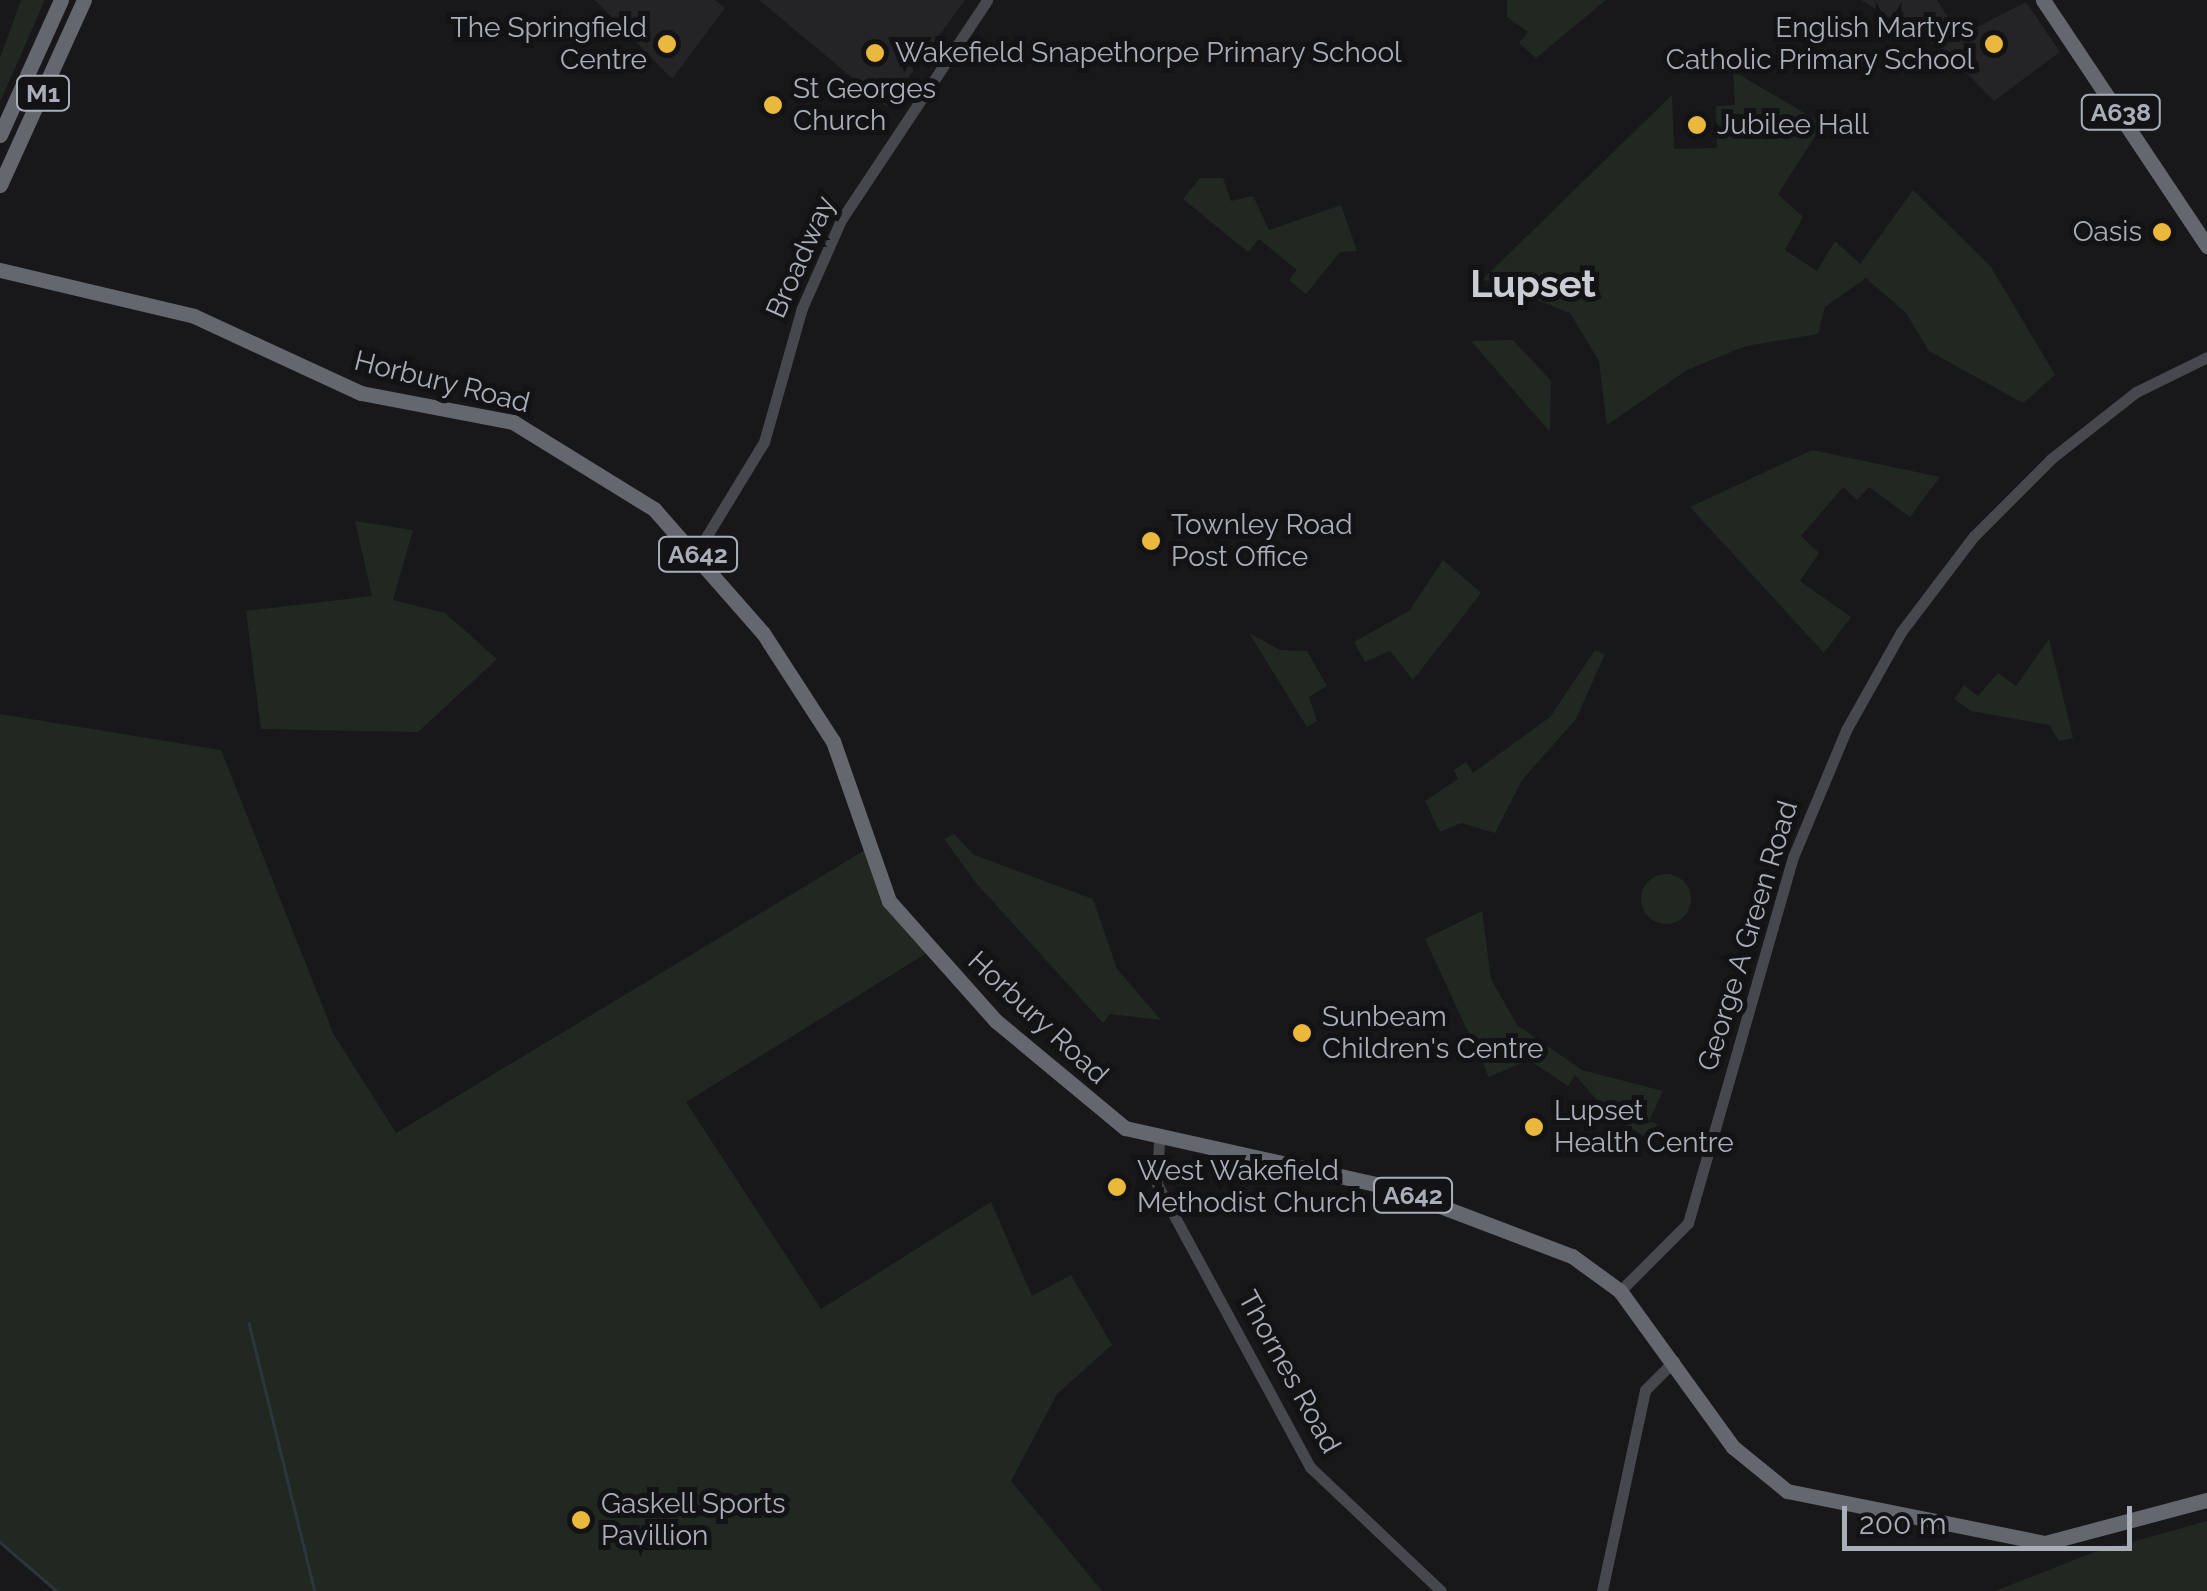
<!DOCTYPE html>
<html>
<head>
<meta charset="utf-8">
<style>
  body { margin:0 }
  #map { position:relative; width:2207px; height:1591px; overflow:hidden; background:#18181a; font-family:Raleway,sans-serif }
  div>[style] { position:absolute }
  .built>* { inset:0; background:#242427 }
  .green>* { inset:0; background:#202821 }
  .round { border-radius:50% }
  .stream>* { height:2.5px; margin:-1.25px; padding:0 1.25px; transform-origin:1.25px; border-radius:1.25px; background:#2e363d }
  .secondary>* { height:11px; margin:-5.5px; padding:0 5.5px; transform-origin:5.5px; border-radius:5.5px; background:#47484e }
  .highway>* { height:15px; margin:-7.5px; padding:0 7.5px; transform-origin:7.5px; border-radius:7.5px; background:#65676f }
  .dots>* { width:28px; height:28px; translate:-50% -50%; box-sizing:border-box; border:5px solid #131315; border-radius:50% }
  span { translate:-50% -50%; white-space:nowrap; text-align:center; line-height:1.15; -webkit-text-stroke:10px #131315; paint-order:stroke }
  .shield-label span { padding:2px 8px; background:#131315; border:2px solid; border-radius:8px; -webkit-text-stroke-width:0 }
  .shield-label { font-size:25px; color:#aaaeb9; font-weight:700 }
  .poi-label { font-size:28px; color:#aaaeb9 }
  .right { translate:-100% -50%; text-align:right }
  .left { translate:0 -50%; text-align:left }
  .street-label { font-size:28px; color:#aaaeb9 }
  .district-label { font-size:38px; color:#cbcdd5; font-weight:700 }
  .scale { position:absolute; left:1842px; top:1506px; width:290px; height:45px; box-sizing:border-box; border:5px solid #aaaeb9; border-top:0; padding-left:12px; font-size:30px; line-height:35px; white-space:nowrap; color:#aaaeb9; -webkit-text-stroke:8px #131315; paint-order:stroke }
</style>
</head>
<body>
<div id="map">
  <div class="built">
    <i style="clip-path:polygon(595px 0,715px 0,725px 8px,672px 79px)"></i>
    <i style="clip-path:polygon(759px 0,965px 0,887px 107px)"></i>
    <i style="clip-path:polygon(1861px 0,1937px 0,1960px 36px,2026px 2px,2060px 52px,1994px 101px,1946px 52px)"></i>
  </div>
  <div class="green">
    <i style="clip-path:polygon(21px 0,45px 0,0 102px,0 58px)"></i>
    <i style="clip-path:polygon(1507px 0,1606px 0,1536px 58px,1519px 43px,1528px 32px,1507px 17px)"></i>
    <i style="clip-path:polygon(1733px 71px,1823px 124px,1778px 194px,1803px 217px,1785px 250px,1817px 271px,1835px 241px,1860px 264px,1913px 190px,1991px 267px,2055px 375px,2023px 403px,1929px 351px,1906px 313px,1866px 278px,1825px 307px,1818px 334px,1746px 346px,1687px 370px,1607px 425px,1599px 361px,1570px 313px,1483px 279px,1672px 95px,1674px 149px,1717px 148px,1716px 106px,1735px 105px)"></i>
    <i style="clip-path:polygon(1200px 178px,1223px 178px,1231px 201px,1253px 196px,1269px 230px,1341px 205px,1357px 251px,1340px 252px,1306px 294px,1289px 280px,1297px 270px,1259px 239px,1248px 252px,1183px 199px)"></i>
    <i style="clip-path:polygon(1513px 340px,1551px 381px,1550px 432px,1471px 341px)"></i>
    <i style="clip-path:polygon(1812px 450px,1940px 477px,1910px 517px,1869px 487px,1857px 500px,1843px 487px,1801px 536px,1819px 553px,1800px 581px,1851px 617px,1824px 653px,1690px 507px)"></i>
    <i style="clip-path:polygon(355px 521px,413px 530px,393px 600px,445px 613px,497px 659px,418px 732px,261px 729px,246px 611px,372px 596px)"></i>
    <i style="clip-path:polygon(1443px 560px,1481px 593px,1413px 680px,1390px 651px,1365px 662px,1354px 642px,1409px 611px)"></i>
    <i style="clip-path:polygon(1249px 633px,1280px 650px,1307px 651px,1327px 686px,1309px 697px,1317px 721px,1307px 727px)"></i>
    <i style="clip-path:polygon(2049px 639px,2073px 738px,2059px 741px,2049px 725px,1971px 711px,1954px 699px,1964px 685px,1978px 696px,1998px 673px,2016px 686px)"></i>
    <i style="clip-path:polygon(1595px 650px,1605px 654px,1576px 719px,1522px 780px,1495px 833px,1461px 823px,1440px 832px,1425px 801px,1458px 779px,1454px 770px,1466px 762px,1473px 773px,1550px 717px)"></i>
    <i style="clip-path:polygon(0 714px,221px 750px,334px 1035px,396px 1133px,865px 850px,930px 951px,686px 1102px,821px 1309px,991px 1202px,1032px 1296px,1071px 1275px,1112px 1345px,1057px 1394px,1011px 1481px,1102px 1591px,54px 1591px,0 1542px)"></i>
    <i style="clip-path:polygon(954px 834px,974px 855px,1093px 899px,1117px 969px,1161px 1020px,1110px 1014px,1103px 1023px,976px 883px,944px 839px)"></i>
    <i class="round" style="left:1641px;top:874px;width:50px;height:50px"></i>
    <i style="clip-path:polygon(1482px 911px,1491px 979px,1517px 1025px,1582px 1070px,1663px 1091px,1649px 1121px,1657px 1124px,1652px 1141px,1610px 1115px,1575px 1075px,1568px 1086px,1529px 1060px,1489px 1077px,1425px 939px)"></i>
    <i style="clip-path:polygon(2207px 1521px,2207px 1591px,1995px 1591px,2092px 1553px)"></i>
  </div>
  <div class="stream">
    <i style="left:249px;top:1323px;width:276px;rotate:76.2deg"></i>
    <i style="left:0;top:1542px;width:75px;rotate:40.7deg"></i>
  </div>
  <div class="secondary">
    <i style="left:697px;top:552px;width:129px;rotate:-58.7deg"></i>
    <i style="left:764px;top:442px;width:139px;rotate:-74.2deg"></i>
    <i style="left:802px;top:308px;width:96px;rotate:-66.1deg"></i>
    <i style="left:841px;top:220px;width:264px;rotate:-56.4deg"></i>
    <i style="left:1159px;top:1140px;width:44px;rotate:92.6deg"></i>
    <i style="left:1157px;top:1184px;width:322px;rotate:61.6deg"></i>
    <i style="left:1310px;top:1467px;width:180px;rotate:43.4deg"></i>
    <i style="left:1620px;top:1291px;width:96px;rotate:-45deg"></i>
    <i style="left:1688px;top:1223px;width:381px;rotate:-74deg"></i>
    <i style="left:1793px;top:857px;width:138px;rotate:-67.3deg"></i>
    <i style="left:1846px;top:730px;width:112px;rotate:-60.7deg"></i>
    <i style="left:1901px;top:632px;width:121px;rotate:-52.8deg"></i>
    <i style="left:1974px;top:536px;width:110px;rotate:-45deg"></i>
    <i style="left:2052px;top:458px;width:107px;rotate:-38.2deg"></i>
    <i style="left:2136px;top:392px;width:79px;rotate:-26.2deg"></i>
    <i style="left:1602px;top:1591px;width:206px;rotate:-77.9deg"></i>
    <i style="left:1645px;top:1390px;width:41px;rotate:-45deg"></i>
  </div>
  <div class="highway">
    <i style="left:2043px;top:0;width:296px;rotate:56.3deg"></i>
    <i style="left:0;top:135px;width:148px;rotate:-65.7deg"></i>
    <i style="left:0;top:185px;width:203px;rotate:-65.6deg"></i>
    <i style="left:0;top:270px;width:199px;rotate:13.3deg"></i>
    <i style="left:194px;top:316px;width:184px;rotate:24.8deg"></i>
    <i style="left:361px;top:393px;width:155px;rotate:10.8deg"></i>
    <i style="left:513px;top:422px;width:166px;rotate:31.7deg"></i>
    <i style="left:654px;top:509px;width:165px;rotate:48.7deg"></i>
    <i style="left:763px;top:633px;width:129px;rotate:57.1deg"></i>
    <i style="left:833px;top:741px;width:170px;rotate:70.7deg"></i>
    <i style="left:889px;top:901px;width:161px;rotate:48.3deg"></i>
    <i style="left:996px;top:1021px;width:168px;rotate:39.7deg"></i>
    <i style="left:1125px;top:1128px;width:271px;rotate:12.6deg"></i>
    <i style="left:1390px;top:1187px;width:195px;rotate:20.8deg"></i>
    <i style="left:1572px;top:1256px;width:59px;rotate:36.1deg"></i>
    <i style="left:1620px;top:1291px;width:193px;rotate:54.1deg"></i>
    <i style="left:1733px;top:1447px;width:70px;rotate:39.2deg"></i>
    <i style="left:1787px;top:1491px;width:263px;rotate:11.4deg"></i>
    <i style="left:2045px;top:1543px;width:168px;rotate:-14.9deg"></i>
  </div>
  <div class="dots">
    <i style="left:667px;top:44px;background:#ebb83e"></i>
    <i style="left:1994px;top:44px;background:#ebb83e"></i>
    <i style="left:875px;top:53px;background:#ebb83e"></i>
    <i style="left:773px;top:105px;background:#ebb83e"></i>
    <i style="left:1697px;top:125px;background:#ebb83e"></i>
    <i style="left:2162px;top:232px;background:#ebb83e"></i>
    <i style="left:1151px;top:541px;background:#ebb83e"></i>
    <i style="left:1302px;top:1033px;background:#ebb83e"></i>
    <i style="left:1534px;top:1127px;background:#ebb83e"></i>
    <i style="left:1117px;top:1187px;background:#ebb83e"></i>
    <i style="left:581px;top:1520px;background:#ebb83e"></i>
  </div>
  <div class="shield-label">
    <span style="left:43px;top:93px">M1</span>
    <span style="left:2121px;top:112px">A638</span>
    <span style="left:698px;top:554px">A642</span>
    <span style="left:1413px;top:1195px">A642</span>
  </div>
  <div class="poi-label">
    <span class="right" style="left:647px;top:44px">The Springfield<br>Centre</span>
    <span class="right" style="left:1974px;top:44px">English Martyrs<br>Catholic Primary School</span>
    <span class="left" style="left:895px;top:53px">Wakefield Snapethorpe Primary School</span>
    <span class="left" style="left:793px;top:105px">St Georges<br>Church</span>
    <span class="left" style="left:1717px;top:125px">Jubilee Hall</span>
    <span class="right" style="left:2142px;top:232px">Oasis</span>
    <span class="left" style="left:1171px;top:541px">Townley Road<br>Post Office</span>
    <span class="left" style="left:1322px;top:1033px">Sunbeam<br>Children's Centre</span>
    <span class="left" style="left:1554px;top:1127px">Lupset<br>Health Centre</span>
    <span class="left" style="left:1137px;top:1187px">West Wakefield<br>Methodist Church</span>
    <span class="left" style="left:601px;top:1520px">Gaskell Sports<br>Pavillion</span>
  </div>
  <div class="street-label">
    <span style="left:801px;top:257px;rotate:-66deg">Broadway</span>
    <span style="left:442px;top:382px;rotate:14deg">Horbury Road</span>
    <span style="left:1748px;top:936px;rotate:-73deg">George A Green Road</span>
    <span style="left:1038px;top:1018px;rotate:43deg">Horbury Road</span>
    <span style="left:1289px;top:1372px;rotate:61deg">Thornes Road</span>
  </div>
  <div class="district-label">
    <span style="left:1533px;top:284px">Lupset</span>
  </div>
  <div class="scale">200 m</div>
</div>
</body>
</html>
